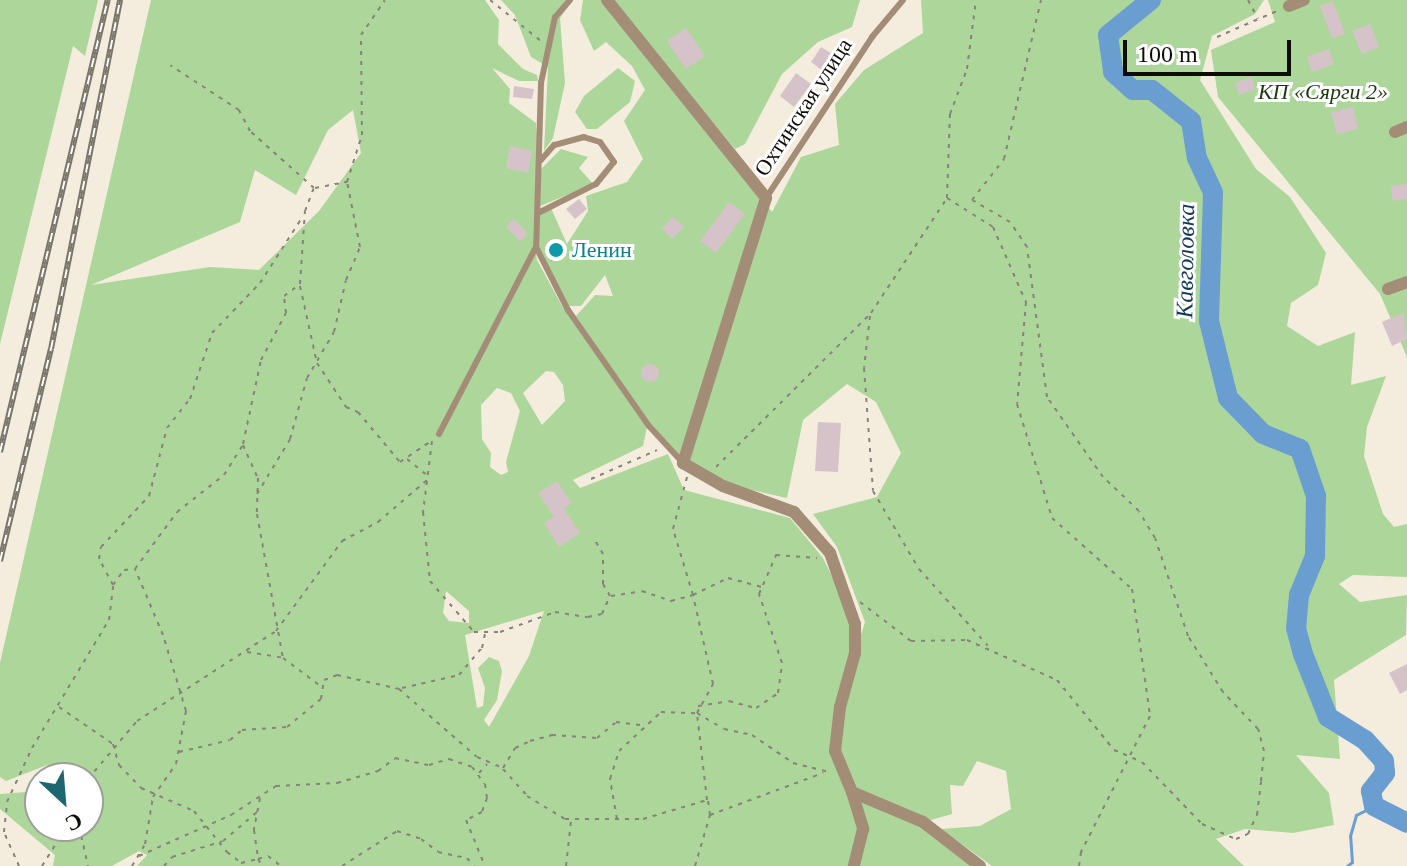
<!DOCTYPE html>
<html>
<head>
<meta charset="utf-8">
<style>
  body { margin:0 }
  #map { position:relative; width:1407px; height:866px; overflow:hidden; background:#f4eddd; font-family:Georgia,serif }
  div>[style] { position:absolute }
  .green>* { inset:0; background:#add69a }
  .stream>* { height:3px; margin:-1.5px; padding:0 1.5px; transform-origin:1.5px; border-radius:1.5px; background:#6a9ed1 }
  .river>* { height:20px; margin:-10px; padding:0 10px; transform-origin:10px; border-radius:10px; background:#6a9ed1 }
  .building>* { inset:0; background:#d6c3c9 }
  .round { border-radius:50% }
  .path>* { height:2px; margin-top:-1px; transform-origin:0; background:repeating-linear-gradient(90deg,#878378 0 4px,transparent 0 10px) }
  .lane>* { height:6px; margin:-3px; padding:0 3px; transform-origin:3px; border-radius:3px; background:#a38d76 }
  .street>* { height:12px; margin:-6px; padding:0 6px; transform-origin:6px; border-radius:6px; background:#a38d76 }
  .rail>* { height:6px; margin-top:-3px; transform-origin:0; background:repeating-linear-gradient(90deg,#fff 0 9px,#79756b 0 18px); box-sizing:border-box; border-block:2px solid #79756b }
  .dots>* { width:22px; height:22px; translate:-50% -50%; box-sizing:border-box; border:4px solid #fff; border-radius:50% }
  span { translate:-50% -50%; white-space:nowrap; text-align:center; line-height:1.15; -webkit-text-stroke:6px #fff; paint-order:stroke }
  .park-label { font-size:22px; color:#1d370d; font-style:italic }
  .street-label { font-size:22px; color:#0e0c07 }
  .culture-label { font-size:22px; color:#0d838f }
  .left { translate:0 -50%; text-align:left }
  .water-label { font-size:24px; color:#13395b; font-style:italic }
  .north { position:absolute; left:24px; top:762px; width:80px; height:80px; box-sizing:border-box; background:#fff; border:2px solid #9f9e9c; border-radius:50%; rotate:154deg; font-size:22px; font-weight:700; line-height:32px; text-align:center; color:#0e0c07 }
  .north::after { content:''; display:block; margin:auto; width:28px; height:36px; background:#1c6770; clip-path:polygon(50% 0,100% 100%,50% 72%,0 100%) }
  .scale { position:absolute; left:1123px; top:40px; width:168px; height:36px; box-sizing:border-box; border:4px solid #0e0c07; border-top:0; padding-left:10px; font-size:24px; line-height:28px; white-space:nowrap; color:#0e0c07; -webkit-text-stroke:6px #fff; paint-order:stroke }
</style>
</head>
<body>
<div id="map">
  <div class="green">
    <i style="clip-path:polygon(0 0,98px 0,85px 56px,73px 46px,0 344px)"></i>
    <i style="clip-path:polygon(evenodd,151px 0,485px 0,499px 20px,498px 44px,523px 69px,537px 75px,538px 81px,519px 81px,492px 68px,510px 89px,509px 103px,536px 123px,539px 171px,561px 149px,588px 157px,579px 168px,593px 184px,538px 207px,534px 241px,537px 260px,562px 306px,647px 427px,643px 446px,573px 480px,580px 488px,668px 454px,684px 490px,790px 518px,823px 558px,845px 603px,856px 651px,865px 622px,837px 547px,813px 514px,877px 497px,901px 453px,876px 402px,847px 384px,803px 420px,787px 498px,738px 487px,685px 462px,650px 426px,576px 316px,595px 295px,613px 296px,605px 275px,581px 306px,569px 306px,538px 247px,539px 213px,551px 208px,567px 244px,588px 211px,586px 196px,627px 182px,643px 159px,624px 121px,645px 90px,632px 66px,606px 42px,594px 51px,580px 20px,583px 0,602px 0,772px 212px,801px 157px,839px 145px,835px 104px,864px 70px,923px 33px,921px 0,1264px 0,1255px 14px,1212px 36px,1200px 80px,1256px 169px,1290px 197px,1326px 253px,1318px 285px,1291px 303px,1287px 326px,1318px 346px,1355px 332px,1351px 385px,1386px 376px,1367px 427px,1364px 456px,1383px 514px,1394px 527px,1407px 524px,1407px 577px,1353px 575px,1339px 584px,1360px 602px,1407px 595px,1406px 635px,1334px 680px,1340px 759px,1296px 755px,1329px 793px,1334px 825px,1293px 833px,1245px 829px,1216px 839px,1244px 866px,992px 866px,941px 829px,980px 826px,1011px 809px,1006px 771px,977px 761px,963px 786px,950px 785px,952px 814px,924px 822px,851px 792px,923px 823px,971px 866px,137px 866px,147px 855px,139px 851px,112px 866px,53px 866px,55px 855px,0 809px,0 794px,40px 791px,40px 826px,88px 826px,88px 778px,46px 778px,47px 765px,6px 781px,0 777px,0 663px,151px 0,353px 110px,361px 153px,319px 211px,259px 270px,210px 267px,91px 285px,240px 222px,255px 170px,296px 195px,328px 130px,353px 110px,151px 0,546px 371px,554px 372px,563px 385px,565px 401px,542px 425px,523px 393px,546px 371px,151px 0,497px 388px,511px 393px,520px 411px,506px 462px,508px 472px,501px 475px,490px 467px,491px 453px,482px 439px,481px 405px,497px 388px,151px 0,446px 591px,469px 611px,469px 623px,449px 621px,443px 613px,446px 591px,151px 0,544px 611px,529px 656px,489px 727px,484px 720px,497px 700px,502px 671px,499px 661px,489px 657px,478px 668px,485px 688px,483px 706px,477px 708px,465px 635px,544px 611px)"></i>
    <i style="clip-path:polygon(501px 0,573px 0,560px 18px,565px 83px,553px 138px,544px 151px,548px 67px,531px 57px,515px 15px)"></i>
    <i style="clip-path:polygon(612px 0,860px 0,852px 27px,818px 42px,782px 74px,745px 144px,735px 149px)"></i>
    <i style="clip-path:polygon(1268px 0,1407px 0,1407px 357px,1380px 294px,1218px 97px,1211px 50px,1275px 22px)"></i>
    <i style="clip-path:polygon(618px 68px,635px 81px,630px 102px,597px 129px,587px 129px,575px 112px,584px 96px)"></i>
  </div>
  <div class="stream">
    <i style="left:1347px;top:866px;width:6px;rotate:-39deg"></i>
    <i style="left:1352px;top:862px;width:26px;rotate:-94deg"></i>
    <i style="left:1350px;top:836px;width:22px;rotate:-74deg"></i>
    <i style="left:1356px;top:815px;width:20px;rotate:-27deg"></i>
  </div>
  <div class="river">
    <i style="left:1151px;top:0;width:55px;rotate:140.9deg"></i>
    <i style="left:1108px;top:35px;width:37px;rotate:82deg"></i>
    <i style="left:1113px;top:72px;width:27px;rotate:42deg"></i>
    <i style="left:1133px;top:90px;width:19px"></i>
    <i style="left:1152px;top:90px;width:50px;rotate:38.5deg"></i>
    <i style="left:1191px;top:121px;width:37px;rotate:81deg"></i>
    <i style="left:1197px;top:158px;width:38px;rotate:65deg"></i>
    <i style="left:1213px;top:193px;width:128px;rotate:91.8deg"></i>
    <i style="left:1209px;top:321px;width:79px;rotate:76.1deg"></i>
    <i style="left:1228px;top:398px;width:50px;rotate:45.8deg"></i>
    <i style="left:1263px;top:434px;width:40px;rotate:22deg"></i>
    <i style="left:1300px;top:449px;width:50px;rotate:71.2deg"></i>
    <i style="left:1316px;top:496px;width:60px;rotate:91deg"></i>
    <i style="left:1315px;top:556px;width:42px;rotate:112.3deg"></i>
    <i style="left:1299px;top:595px;width:33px;rotate:95deg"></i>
    <i style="left:1296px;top:628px;width:27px;rotate:75deg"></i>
    <i style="left:1303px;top:654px;width:68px;rotate:68.4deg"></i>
    <i style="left:1328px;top:717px;width:44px;rotate:31.9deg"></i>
    <i style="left:1365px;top:740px;width:28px;rotate:48deg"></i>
    <i style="left:1384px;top:761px;width:12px;rotate:85deg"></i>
    <i style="left:1385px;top:773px;width:23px;rotate:128deg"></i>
    <i style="left:1371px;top:791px;width:15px;rotate:79deg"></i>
    <i style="left:1374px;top:806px;width:37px;rotate:27deg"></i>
  </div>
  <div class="building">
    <i style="clip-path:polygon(1333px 1px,1345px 34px,1332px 38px,1320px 6px)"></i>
    <i style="clip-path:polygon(1370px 24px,1379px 47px,1362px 54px,1352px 31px)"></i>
    <i style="clip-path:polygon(686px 28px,705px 56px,686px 69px,667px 41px)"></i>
    <i style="clip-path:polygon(821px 47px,834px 55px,823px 71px,811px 62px)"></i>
    <i style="clip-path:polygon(1329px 49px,1334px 64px,1312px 72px,1307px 57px)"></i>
    <i style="clip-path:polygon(796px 73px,811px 84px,794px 107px,780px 96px)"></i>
    <i style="clip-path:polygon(1251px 77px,1256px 89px,1239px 95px,1235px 83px)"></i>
    <i style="clip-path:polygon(514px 86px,534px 89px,532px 99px,513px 97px)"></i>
    <i style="clip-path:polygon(1353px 107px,1358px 129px,1337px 134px,1331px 112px)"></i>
    <i style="clip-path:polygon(510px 146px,532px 151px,528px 173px,506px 168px)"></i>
    <i style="clip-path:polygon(1407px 184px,1407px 199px,1393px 201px,1391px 186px)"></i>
    <i style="clip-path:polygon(579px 199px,587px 209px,575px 219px,566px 209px)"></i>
    <i style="clip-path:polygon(729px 202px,745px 214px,716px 253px,700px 241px)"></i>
    <i style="clip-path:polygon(673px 217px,684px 227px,672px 239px,662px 228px)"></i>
    <i style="clip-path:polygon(514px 219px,528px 234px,520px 241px,506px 227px)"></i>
    <i style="clip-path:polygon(1403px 313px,1407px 339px,1392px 346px,1382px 322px)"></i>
    <i class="round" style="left:641px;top:364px;width:18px;height:18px"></i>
    <i style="clip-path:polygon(818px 422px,841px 423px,838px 472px,815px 471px)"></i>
    <i style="clip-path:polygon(557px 481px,572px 503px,564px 509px,580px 533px,559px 547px,544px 523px,554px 517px,538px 493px)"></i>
    <i style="clip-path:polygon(1407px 664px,1407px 690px,1400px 694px,1389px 673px)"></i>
  </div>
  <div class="path">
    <i style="left:490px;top:0;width:65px;rotate:38.8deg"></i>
    <i style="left:1248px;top:0;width:21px;rotate:62deg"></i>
    <i style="left:1217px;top:37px;width:65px;rotate:-23.4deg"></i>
    <i style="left:315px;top:188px;width:33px;rotate:-11deg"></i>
    <i style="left:347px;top:182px;width:49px;rotate:-72.3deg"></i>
    <i style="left:362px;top:135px;width:100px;rotate:-90.6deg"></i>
    <i style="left:361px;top:35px;width:42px;rotate:-55.6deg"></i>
    <i style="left:947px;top:198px;width:54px;rotate:32.2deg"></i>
    <i style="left:993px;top:227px;width:82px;rotate:66.3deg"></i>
    <i style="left:1026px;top:302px;width:102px;rotate:95deg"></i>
    <i style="left:1017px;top:404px;width:119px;rotate:72.9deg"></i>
    <i style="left:1052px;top:518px;width:107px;rotate:41.6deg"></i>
    <i style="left:1132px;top:589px;width:128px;rotate:81.9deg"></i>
    <i style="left:1150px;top:716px;width:153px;rotate:116.9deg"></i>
    <i style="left:1081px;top:852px;width:14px;rotate:98deg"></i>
    <i style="left:551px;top:260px;width:8px;rotate:-23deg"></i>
    <i style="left:300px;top:286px;width:79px;rotate:77.6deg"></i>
    <i style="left:317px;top:363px;width:53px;rotate:56.6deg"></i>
    <i style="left:346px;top:407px;width:13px;rotate:23deg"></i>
    <i style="left:358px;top:412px;width:65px;rotate:50deg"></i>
    <i style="left:400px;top:462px;width:36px;rotate:-34deg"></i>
    <i style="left:870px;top:316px;width:52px;rotate:96.6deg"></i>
    <i style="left:864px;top:368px;width:123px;rotate:85.8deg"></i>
    <i style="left:873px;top:491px;width:91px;rotate:59.5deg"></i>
    <i style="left:919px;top:569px;width:103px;rotate:48.1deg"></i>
    <i style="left:432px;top:441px;width:72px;rotate:97.2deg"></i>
    <i style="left:423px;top:512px;width:69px;rotate:84.2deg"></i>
    <i style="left:430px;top:581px;width:67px;rotate:49.2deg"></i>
    <i style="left:474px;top:632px;width:26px"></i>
    <i style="left:500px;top:632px;width:59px;rotate:-20deg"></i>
    <i style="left:555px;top:612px;width:33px;rotate:9deg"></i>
    <i style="left:588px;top:617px;width:14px;rotate:-12deg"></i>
    <i style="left:602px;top:614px;width:20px;rotate:-66deg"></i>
    <i style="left:610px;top:596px;width:14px;rotate:-120deg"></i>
    <i style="left:603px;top:584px;width:30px;rotate:-90deg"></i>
    <i style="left:603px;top:554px;width:16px;rotate:-120deg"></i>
    <i style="left:243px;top:445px;width:36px;rotate:66deg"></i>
    <i style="left:258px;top:478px;width:36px;rotate:92deg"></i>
    <i style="left:257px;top:514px;width:146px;rotate:79.8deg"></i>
    <i style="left:407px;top:459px;width:26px;rotate:39deg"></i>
    <i style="left:716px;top:467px;width:218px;rotate:-44.8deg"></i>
    <i style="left:871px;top:313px;width:138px;rotate:-56.5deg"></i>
    <i style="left:947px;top:198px;width:84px;rotate:-88deg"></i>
    <i style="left:950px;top:114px;width:48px;rotate:-69.3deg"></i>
    <i style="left:967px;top:69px;width:70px;rotate:-82.6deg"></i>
    <i style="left:591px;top:479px;width:72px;rotate:-23.7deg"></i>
    <i style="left:257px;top:494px;width:64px;rotate:-59deg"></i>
    <i style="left:290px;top:439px;width:63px;rotate:-74.4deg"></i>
    <i style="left:307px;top:378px;width:53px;rotate:-59.6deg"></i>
    <i style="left:334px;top:332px;width:53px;rotate:-77deg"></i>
    <i style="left:346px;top:280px;width:36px;rotate:-67deg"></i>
    <i style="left:360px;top:247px;width:66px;rotate:-101.3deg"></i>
    <i style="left:113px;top:585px;width:19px;rotate:-54deg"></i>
    <i style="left:124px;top:570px;width:10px;rotate:-6deg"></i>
    <i style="left:611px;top:596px;width:31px;rotate:-9deg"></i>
    <i style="left:642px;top:591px;width:31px;rotate:19deg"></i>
    <i style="left:671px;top:601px;width:23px;rotate:-15deg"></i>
    <i style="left:693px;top:595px;width:69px;rotate:-106.9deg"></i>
    <i style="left:673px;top:529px;width:54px;rotate:-74.9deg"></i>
    <i style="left:860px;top:602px;width:64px;rotate:37.4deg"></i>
    <i style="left:911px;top:641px;width:56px;rotate:-1deg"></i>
    <i style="left:967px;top:640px;width:98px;rotate:24deg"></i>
    <i style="left:1057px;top:680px;width:90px;rotate:50.8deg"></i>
    <i style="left:1114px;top:750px;width:30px;rotate:23deg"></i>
    <i style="left:1142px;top:762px;width:86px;rotate:45.9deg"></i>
    <i style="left:1202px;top:824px;width:37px;rotate:24deg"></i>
    <i style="left:1236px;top:839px;width:13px;rotate:-23deg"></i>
    <i style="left:1248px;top:834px;width:21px;rotate:-65deg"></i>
    <i style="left:1257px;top:815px;width:34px;rotate:-83deg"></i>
    <i style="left:1261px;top:781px;width:30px;rotate:-84deg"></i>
    <i style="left:1264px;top:751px;width:23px;rotate:-105deg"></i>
    <i style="left:1258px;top:729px;width:51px;rotate:-133.4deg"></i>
    <i style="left:1223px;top:692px;width:66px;rotate:-122deg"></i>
    <i style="left:1188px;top:636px;width:103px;rotate:-108.6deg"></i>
    <i style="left:1155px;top:538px;width:31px;rotate:-121deg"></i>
    <i style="left:1139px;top:511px;width:50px;rotate:-136.6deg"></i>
    <i style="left:1103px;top:477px;width:98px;rotate:-125deg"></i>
    <i style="left:1047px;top:397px;width:151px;rotate:-97.6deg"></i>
    <i style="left:1027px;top:247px;width:30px;rotate:-124deg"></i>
    <i style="left:1010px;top:222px;width:44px;rotate:-149.9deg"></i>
    <i style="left:972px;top:200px;width:52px;rotate:-52deg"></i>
    <i style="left:1004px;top:159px;width:163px;rotate:-76.9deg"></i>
    <i style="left:247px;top:652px;width:36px;rotate:9deg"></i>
    <i style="left:283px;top:658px;width:45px;rotate:36.9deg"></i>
    <i style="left:402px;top:688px;width:58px;rotate:-12.8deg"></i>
    <i style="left:459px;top:675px;width:35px;rotate:-50deg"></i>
    <i style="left:482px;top:648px;width:14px;rotate:-78deg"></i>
    <i style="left:698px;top:706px;width:31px;rotate:-9deg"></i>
    <i style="left:729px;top:701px;width:28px;rotate:15deg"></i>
    <i style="left:756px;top:708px;width:27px;rotate:-34deg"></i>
    <i style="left:778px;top:693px;width:30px;rotate:-82deg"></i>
    <i style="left:782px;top:663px;width:73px;rotate:-108.4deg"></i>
    <i style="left:759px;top:594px;width:43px;rotate:-66.4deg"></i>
    <i style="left:776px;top:555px;width:41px;rotate:4.2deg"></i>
    <i style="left:59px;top:707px;width:65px;rotate:34.4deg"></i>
    <i style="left:113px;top:744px;width:22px;rotate:74deg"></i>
    <i style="left:119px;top:765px;width:32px;rotate:46deg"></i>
    <i style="left:141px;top:788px;width:58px;rotate:23.5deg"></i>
    <i style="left:194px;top:811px;width:53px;rotate:51.2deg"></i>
    <i style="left:227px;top:852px;width:18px;rotate:38deg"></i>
    <i style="left:241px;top:863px;width:17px;rotate:-13deg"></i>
    <i style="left:258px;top:859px;width:8px;rotate:60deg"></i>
    <i style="left:179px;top:752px;width:52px;rotate:-13.2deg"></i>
    <i style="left:230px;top:740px;width:16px;rotate:-40deg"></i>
    <i style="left:242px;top:730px;width:45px;rotate:-3.8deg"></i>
    <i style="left:287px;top:727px;width:44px;rotate:-39.5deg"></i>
    <i style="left:321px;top:699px;width:19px;rotate:-81deg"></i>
    <i style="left:324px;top:680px;width:14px;rotate:-21deg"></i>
    <i style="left:337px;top:675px;width:64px;rotate:12.7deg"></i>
    <i style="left:399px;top:689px;width:103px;rotate:41.1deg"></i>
    <i style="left:477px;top:757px;width:28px;rotate:23deg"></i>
    <i style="left:503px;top:768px;width:23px;rotate:-59deg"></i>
    <i style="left:515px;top:748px;width:17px;rotate:-25deg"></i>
    <i style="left:530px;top:741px;width:23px;rotate:-15deg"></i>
    <i style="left:552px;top:735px;width:45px;rotate:3.8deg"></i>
    <i style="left:597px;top:738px;width:25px;rotate:-40deg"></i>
    <i style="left:616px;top:722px;width:26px;rotate:7deg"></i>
    <i style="left:503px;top:769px;width:36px;rotate:48deg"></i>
    <i style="left:527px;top:796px;width:44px;rotate:31.2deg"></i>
    <i style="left:565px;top:819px;width:78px"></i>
    <i style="left:643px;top:819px;width:67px;rotate:-16.5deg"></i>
    <i style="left:707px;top:800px;width:88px;rotate:-96.6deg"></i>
    <i style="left:697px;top:713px;width:33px;rotate:-61deg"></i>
    <i style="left:713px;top:684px;width:91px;rotate:-102.7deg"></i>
    <i style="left:693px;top:595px;width:39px;rotate:-26deg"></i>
    <i style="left:728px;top:578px;width:35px;rotate:15deg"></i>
    <i style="left:479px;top:773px;width:12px;rotate:-48deg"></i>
    <i style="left:88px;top:779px;width:76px;rotate:-49.8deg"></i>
    <i style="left:137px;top:721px;width:166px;rotate:-32.9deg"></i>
    <i style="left:276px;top:631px;width:112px;rotate:-53.7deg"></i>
    <i style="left:342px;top:541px;width:41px;rotate:-27.8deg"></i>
    <i style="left:378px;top:522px;width:65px;rotate:-40.6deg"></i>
    <i style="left:260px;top:798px;width:33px;rotate:101deg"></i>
    <i style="left:254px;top:830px;width:29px;rotate:82deg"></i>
    <i style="left:258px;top:859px;width:10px;rotate:-17deg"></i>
    <i style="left:268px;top:856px;width:16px;rotate:38deg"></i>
    <i style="left:710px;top:815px;width:121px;rotate:-20.4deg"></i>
    <i style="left:617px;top:819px;width:41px;rotate:-99.9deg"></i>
    <i style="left:610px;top:779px;width:29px;rotate:-72deg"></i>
    <i style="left:619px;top:751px;width:57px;rotate:-42.9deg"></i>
    <i style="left:661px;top:712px;width:36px;rotate:2deg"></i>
    <i style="left:697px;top:713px;width:31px;rotate:31deg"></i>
    <i style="left:724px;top:729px;width:29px;rotate:12deg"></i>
    <i style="left:752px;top:735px;width:50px;rotate:34.3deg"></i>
    <i style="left:793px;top:763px;width:37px;rotate:14deg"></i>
    <i style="left:79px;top:826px;width:41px;rotate:77.3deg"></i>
    <i style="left:139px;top:856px;width:101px;rotate:-24deg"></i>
    <i style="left:231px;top:815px;width:54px;rotate:-32.8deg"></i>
    <i style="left:276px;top:786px;width:61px;rotate:-2.8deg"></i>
    <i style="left:337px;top:783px;width:43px;rotate:-16.3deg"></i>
    <i style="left:378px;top:771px;width:21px;rotate:-37deg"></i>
    <i style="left:395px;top:758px;width:35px;rotate:12deg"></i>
    <i style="left:429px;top:765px;width:21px;rotate:-17deg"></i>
    <i style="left:449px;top:759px;width:24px;rotate:19deg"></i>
    <i style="left:472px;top:767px;width:21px;rotate:53deg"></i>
    <i style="left:485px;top:784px;width:14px;rotate:82deg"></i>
    <i style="left:487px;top:798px;width:15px;rotate:110deg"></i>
    <i style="left:482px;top:812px;width:18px;rotate:153deg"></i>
    <i style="left:466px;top:820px;width:50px;rotate:67.6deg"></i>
    <i style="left:19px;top:866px;width:37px;rotate:-114deg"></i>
    <i style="left:4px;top:832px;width:30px;rotate:-84deg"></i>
    <i style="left:7px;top:802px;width:60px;rotate:-65.2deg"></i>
    <i style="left:32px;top:748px;width:149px;rotate:-59deg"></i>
    <i style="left:109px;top:620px;width:35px;rotate:-83deg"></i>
    <i style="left:113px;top:585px;width:30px;rotate:-118deg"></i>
    <i style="left:99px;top:559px;width:12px;rotate:-81deg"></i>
    <i style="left:101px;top:547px;width:70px;rotate:-46.7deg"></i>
    <i style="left:149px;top:496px;width:70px;rotate:-75.2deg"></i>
    <i style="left:167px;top:428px;width:37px;rotate:-52deg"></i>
    <i style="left:190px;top:399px;width:70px;rotate:-71.6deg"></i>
    <i style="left:212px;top:333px;width:69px;rotate:-46.2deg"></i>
    <i style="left:260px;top:283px;width:80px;rotate:-57.3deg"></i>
    <i style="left:42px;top:866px;width:47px;rotate:-58deg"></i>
    <i style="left:132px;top:866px;width:26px;rotate:-59deg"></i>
    <i style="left:145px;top:844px;width:48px;rotate:-80.3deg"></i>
    <i style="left:153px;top:797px;width:40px;rotate:-55.1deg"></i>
    <i style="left:176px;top:764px;width:54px;rotate:-79.3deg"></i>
    <i style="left:186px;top:711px;width:79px;rotate:-106.8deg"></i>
    <i style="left:163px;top:635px;width:72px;rotate:-113deg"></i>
    <i style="left:135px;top:569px;width:71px;rotate:-53.6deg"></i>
    <i style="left:177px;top:512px;width:60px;rotate:-38.2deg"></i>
    <i style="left:224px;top:475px;width:36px;rotate:-58deg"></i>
    <i style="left:243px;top:444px;width:86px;rotate:-77.9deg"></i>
    <i style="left:261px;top:360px;width:53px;rotate:-62deg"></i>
    <i style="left:286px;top:313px;width:17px;rotate:-97deg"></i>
    <i style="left:284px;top:296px;width:20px;rotate:-37deg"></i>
    <i style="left:300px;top:284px;width:73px;rotate:-86.1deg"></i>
    <i style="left:305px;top:211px;width:25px;rotate:-69deg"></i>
    <i style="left:314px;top:188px;width:86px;rotate:-138.3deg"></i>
    <i style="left:250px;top:131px;width:24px;rotate:-118deg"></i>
    <i style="left:239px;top:110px;width:82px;rotate:-146.9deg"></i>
    <i style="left:164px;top:866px;width:12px;rotate:-48deg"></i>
    <i style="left:172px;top:857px;width:53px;rotate:-17.4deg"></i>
    <i style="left:223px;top:841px;width:45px;rotate:-40.5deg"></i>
    <i style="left:342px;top:866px;width:65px;rotate:-32.5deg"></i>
    <i style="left:397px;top:831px;width:25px;rotate:18deg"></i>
    <i style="left:421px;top:839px;width:21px;rotate:37deg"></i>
    <i style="left:438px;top:852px;width:30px;rotate:12deg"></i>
    <i style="left:467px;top:858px;width:11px;rotate:49deg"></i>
    <i style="left:566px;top:866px;width:45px;rotate:-83.7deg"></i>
    <i style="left:695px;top:866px;width:53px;rotate:-73.6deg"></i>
    <i style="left:710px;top:815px;width:14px;rotate:-98deg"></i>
  </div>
  <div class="lane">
    <i style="left:570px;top:0;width:23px;rotate:131deg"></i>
    <i style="left:555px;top:17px;width:67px;rotate:102deg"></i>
    <i style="left:541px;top:83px;width:164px;rotate:91.7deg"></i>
    <i style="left:536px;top:247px;width:71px;rotate:63.1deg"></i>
    <i style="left:568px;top:310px;width:141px;rotate:55.1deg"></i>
    <i style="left:649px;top:426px;width:50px;rotate:47.4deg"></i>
    <i style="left:766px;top:198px;width:193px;rotate:-56.6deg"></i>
    <i style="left:872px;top:37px;width:48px;rotate:-50deg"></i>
    <i style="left:538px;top:213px;width:65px;rotate:-26.6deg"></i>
    <i style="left:596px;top:184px;width:28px;rotate:-51deg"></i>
    <i style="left:614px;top:162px;width:24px;rotate:-125deg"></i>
    <i style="left:600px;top:142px;width:17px;rotate:-163deg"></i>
    <i style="left:584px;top:137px;width:31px;rotate:165deg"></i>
    <i style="left:554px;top:145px;width:20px;rotate:131deg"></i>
    <i style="left:439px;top:434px;width:211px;rotate:-62.6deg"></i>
  </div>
  <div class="street">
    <i style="left:607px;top:0;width:254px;rotate:51.2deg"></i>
    <i style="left:766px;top:198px;width:278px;rotate:107.4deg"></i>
    <i style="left:683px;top:463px;width:46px;rotate:29.9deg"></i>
    <i style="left:723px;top:486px;width:76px;rotate:20.1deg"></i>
    <i style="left:794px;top:512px;width:55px;rotate:48.7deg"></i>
    <i style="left:830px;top:553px;width:75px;rotate:70.6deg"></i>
    <i style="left:855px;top:624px;width:29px;rotate:90deg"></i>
    <i style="left:855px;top:653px;width:56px;rotate:105.5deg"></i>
    <i style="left:840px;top:707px;width:44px;rotate:96.5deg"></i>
    <i style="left:835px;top:751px;width:44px;rotate:67.5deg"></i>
    <i style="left:852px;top:792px;width:77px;rotate:22.9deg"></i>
    <i style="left:923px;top:822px;width:72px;rotate:37.7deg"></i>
    <i style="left:1289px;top:6px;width:16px;rotate:-22deg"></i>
    <i style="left:1395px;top:132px;width:13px;rotate:-23deg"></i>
    <i style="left:1388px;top:289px;width:20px;rotate:-20deg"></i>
    <i style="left:852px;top:792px;width:39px;rotate:73deg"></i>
    <i style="left:863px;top:829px;width:38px;rotate:104deg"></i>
  </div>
  <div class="rail">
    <i style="left:0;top:452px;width:465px;rotate:-76.6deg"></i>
    <i style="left:0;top:561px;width:218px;rotate:-76.5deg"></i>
    <i style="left:51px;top:349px;width:356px;rotate:-78.8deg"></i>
  </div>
  <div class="dots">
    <i style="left:556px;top:250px;background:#0f9aa8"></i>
  </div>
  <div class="park-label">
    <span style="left:1323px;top:92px">КП «Сярги 2»</span>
  </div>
  <div class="street-label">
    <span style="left:803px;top:107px;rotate:-57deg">Охтинская улица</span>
  </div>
  <div class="culture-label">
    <span class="left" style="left:572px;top:250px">Ленин</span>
  </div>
  <div class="water-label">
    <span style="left:1186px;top:261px;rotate:-89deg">Кавголовка</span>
  </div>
  <div class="north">С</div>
  <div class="scale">100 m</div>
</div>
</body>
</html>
